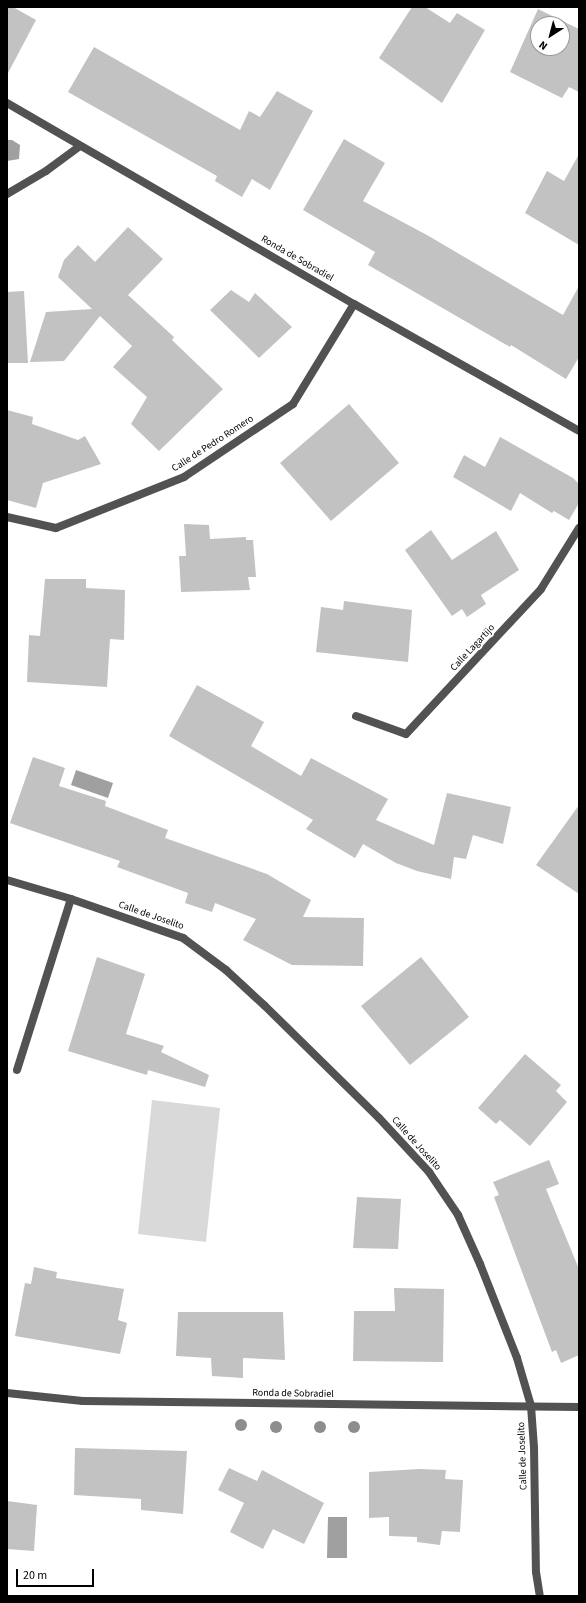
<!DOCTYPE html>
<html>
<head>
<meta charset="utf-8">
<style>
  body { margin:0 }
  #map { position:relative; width:586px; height:1603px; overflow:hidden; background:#fff; font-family:"Source Sans 3",sans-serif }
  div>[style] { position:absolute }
  .green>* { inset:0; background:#d9d9d9 }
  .water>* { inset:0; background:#a0a0a0 }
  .building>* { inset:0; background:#c2c2c2 }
  .street>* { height:8px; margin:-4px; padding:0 4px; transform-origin:4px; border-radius:4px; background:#525252 }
  .trees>* { width:12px; height:12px; margin:-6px; border-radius:50%; background:#8d8d8d }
  span { translate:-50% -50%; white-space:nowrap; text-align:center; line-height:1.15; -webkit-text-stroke:4px #fff; paint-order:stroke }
  .street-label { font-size:10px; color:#000 }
  .frame { position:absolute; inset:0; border:8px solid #000; pointer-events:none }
  .north { position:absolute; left:530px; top:16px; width:40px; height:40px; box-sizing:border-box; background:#fff; border:1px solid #999; border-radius:50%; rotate:216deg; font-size:11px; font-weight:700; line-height:16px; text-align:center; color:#000 }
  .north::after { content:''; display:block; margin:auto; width:14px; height:18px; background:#000; clip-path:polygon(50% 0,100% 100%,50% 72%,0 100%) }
  .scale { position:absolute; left:16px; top:1569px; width:78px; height:18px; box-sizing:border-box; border:2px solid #000; border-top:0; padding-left:5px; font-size:12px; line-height:14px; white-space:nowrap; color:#000; -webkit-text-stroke:3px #fff; paint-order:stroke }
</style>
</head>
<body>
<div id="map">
  <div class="green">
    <i style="clip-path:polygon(152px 1100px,220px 1108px,206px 1242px,138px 1234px)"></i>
  </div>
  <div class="water">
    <i style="clip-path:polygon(7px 140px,12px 140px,20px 145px,19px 159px,7px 161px)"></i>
    <i style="clip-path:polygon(76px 770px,113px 783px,108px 798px,71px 785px)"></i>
    <i style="clip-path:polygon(328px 1517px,347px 1517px,347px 1558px,327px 1558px)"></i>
  </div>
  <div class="building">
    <i style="clip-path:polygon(7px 7px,13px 7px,36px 20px,7px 75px)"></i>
    <i style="clip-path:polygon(412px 7px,425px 7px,450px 23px,457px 13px,485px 30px,442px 103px,379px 58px)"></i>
    <i style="clip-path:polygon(evenodd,538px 9px,579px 29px,579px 92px,569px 87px,562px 98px,510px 72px,538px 9px,538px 24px,562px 24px,562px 48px,538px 48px,538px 24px)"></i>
    <i style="clip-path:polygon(94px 47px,240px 130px,249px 111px,260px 117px,277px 91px,313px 111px,270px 190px,252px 179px,242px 197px,215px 181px,217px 176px,68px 92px)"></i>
    <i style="clip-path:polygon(344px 139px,385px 163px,363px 201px,427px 235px,563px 315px,579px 286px,579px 357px,566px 379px,511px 345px,510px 347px,368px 265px,375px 252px,303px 210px)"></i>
    <i style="clip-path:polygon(579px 154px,579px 245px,525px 213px,547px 171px,564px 181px)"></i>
    <i style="clip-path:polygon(128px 227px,163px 259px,128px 295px,174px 337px,172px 340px,223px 389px,159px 451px,131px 424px,147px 397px,113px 367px,132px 346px,100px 316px,64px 361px,30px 362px,46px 312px,92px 309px,58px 277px,64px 260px,78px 245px,95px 262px)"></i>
    <i style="clip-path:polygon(231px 290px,249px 302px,255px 293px,292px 327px,259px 358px,210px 310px)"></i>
    <i style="clip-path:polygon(24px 291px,28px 363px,7px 363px,7px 292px)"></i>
    <i style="clip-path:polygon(349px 404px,399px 463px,331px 521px,280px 463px)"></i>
    <i style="clip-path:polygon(7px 410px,33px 417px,32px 424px,78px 440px,85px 436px,101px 464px,43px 483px,36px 508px,7px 500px)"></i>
    <i style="clip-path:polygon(500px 437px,573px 478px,579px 484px,579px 503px,569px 520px,554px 511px,552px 513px,520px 493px,511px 511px,453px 477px,464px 455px,485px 467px)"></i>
    <i style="clip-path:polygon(184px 524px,209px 525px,210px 539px,246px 537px,246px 540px,253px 540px,256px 577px,248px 577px,250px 590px,181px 592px,179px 556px,186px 556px)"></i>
    <i style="clip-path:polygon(431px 530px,452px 560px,496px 531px,519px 570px,481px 595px,486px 604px,467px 617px,462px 609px,452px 616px,405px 550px)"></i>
    <i style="clip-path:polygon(45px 579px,86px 579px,86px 588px,125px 590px,124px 640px,110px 639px,107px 687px,27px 682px,29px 635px,40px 636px)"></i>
    <i style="clip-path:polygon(344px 601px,412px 610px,408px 662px,316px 652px,321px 607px,343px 610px)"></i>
    <i style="clip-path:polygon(197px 685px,264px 722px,251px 746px,301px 776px,311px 758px,388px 799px,376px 820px,434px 845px,447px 793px,511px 807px,503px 844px,473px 835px,466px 859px,454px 857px,451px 879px,417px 871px,396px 863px,363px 844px,355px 858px,306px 829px,313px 820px,169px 736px)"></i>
    <i style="clip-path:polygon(33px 757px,65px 768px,59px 786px,106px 801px,105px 806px,168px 830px,165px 838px,267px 874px,311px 900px,303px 917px,364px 918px,363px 966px,292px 965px,243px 940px,256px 919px,215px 903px,212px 912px,185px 903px,188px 893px,117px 867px,120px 861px,10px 823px)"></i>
    <i style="clip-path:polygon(579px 805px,579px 894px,536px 865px)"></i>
    <i style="clip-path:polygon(97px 957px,145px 974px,126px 1034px,164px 1046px,161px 1052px,209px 1075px,205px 1087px,148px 1070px,147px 1075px,68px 1051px)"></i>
    <i style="clip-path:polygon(421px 957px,469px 1017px,410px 1065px,361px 1006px)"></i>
    <i style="clip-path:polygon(525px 1054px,561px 1085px,556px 1091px,567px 1102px,530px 1146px,500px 1120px,496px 1124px,478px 1108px)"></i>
    <i style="clip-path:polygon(549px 1160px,559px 1184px,546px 1189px,579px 1269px,579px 1355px,561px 1363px,556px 1350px,552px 1352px,494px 1197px,499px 1195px,493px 1182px)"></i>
    <i style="clip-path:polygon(357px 1197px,401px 1199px,398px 1249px,353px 1248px)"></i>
    <i style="clip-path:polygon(34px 1267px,57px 1272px,56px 1278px,124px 1289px,118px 1320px,127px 1323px,120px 1354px,15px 1336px,25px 1283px,31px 1284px)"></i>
    <i style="clip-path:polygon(394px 1288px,444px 1289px,443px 1362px,353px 1361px,354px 1311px,395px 1311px)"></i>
    <i style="clip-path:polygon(178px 1312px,283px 1312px,285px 1360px,243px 1358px,243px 1378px,212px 1376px,211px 1358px,176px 1356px)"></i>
    <i style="clip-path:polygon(75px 1448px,187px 1451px,183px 1514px,141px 1510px,141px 1499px,74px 1495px)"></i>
    <i style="clip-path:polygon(229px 1468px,257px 1481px,262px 1470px,324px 1503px,304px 1544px,273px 1529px,263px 1549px,230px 1532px,244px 1503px,218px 1490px)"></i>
    <i style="clip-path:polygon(419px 1469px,446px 1470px,445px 1479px,463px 1480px,460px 1532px,442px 1531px,440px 1545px,417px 1542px,417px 1537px,389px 1536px,389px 1517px,369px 1518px,369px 1472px)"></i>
    <i style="clip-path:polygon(7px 1501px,37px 1505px,34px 1551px,7px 1549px)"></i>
  </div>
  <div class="street">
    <i style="left:7px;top:103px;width:401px;rotate:30.1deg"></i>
    <i style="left:354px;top:304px;width:258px;rotate:29.4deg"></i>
    <i style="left:7px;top:194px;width:45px;rotate:-30.5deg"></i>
    <i style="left:46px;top:171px;width:42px;rotate:-36.3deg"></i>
    <i style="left:7px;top:517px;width:50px;rotate:12.7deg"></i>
    <i style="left:56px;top:528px;width:138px;rotate:-21.7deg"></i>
    <i style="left:184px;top:477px;width:131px;rotate:-33.8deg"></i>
    <i style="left:293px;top:404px;width:117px;rotate:-58.6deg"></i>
    <i style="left:356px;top:716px;width:53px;rotate:19.8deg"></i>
    <i style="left:406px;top:734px;width:198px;rotate:-47deg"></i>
    <i style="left:541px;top:589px;width:72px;rotate:-58.1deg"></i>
    <i style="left:7px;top:880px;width:67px;rotate:16.5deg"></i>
    <i style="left:71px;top:899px;width:119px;rotate:19.2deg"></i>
    <i style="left:183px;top:938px;width:54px;rotate:36.7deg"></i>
    <i style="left:226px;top:970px;width:53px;rotate:42.7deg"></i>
    <i style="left:265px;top:1006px;width:160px;rotate:44.5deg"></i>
    <i style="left:379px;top:1118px;width:74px;rotate:47.2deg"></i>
    <i style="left:429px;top:1172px;width:52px;rotate:56deg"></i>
    <i style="left:458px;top:1215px;width:54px;rotate:65.8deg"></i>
    <i style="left:480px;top:1264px;width:101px;rotate:68.5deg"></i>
    <i style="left:517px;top:1358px;width:50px;rotate:73.7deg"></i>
    <i style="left:531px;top:1406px;width:42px;rotate:85.9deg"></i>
    <i style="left:534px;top:1448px;width:124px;rotate:89.1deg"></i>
    <i style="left:536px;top:1572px;width:24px;rotate:81deg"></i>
    <i style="left:17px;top:1070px;width:179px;rotate:-72.5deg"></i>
    <i style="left:7px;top:1393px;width:76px;rotate:6deg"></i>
    <i style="left:83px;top:1401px;width:496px;rotate:0.7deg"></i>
  </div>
  <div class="trees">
    <i style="left:241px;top:1425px"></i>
    <i style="left:276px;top:1427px"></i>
    <i style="left:320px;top:1427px"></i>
    <i style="left:354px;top:1427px"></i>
  </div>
  <div class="street-label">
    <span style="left:297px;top:259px;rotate:30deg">Ronda de Sobradiel</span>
    <span style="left:213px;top:444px;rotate:-33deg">Calle de Pedro Romero</span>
    <span style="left:473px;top:648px;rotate:-47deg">Calle Lagartijo</span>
    <span style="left:151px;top:916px;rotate:19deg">Calle de Joselito</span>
    <span style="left:416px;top:1144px;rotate:48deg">Calle de Joselito</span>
    <span style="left:293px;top:1394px;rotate:1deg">Ronda de Sobradiel</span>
    <span style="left:523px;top:1456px;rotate:-92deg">Calle de Joselito</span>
  </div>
  <div class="frame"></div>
  <div class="north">N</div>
  <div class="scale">20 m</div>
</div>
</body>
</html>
